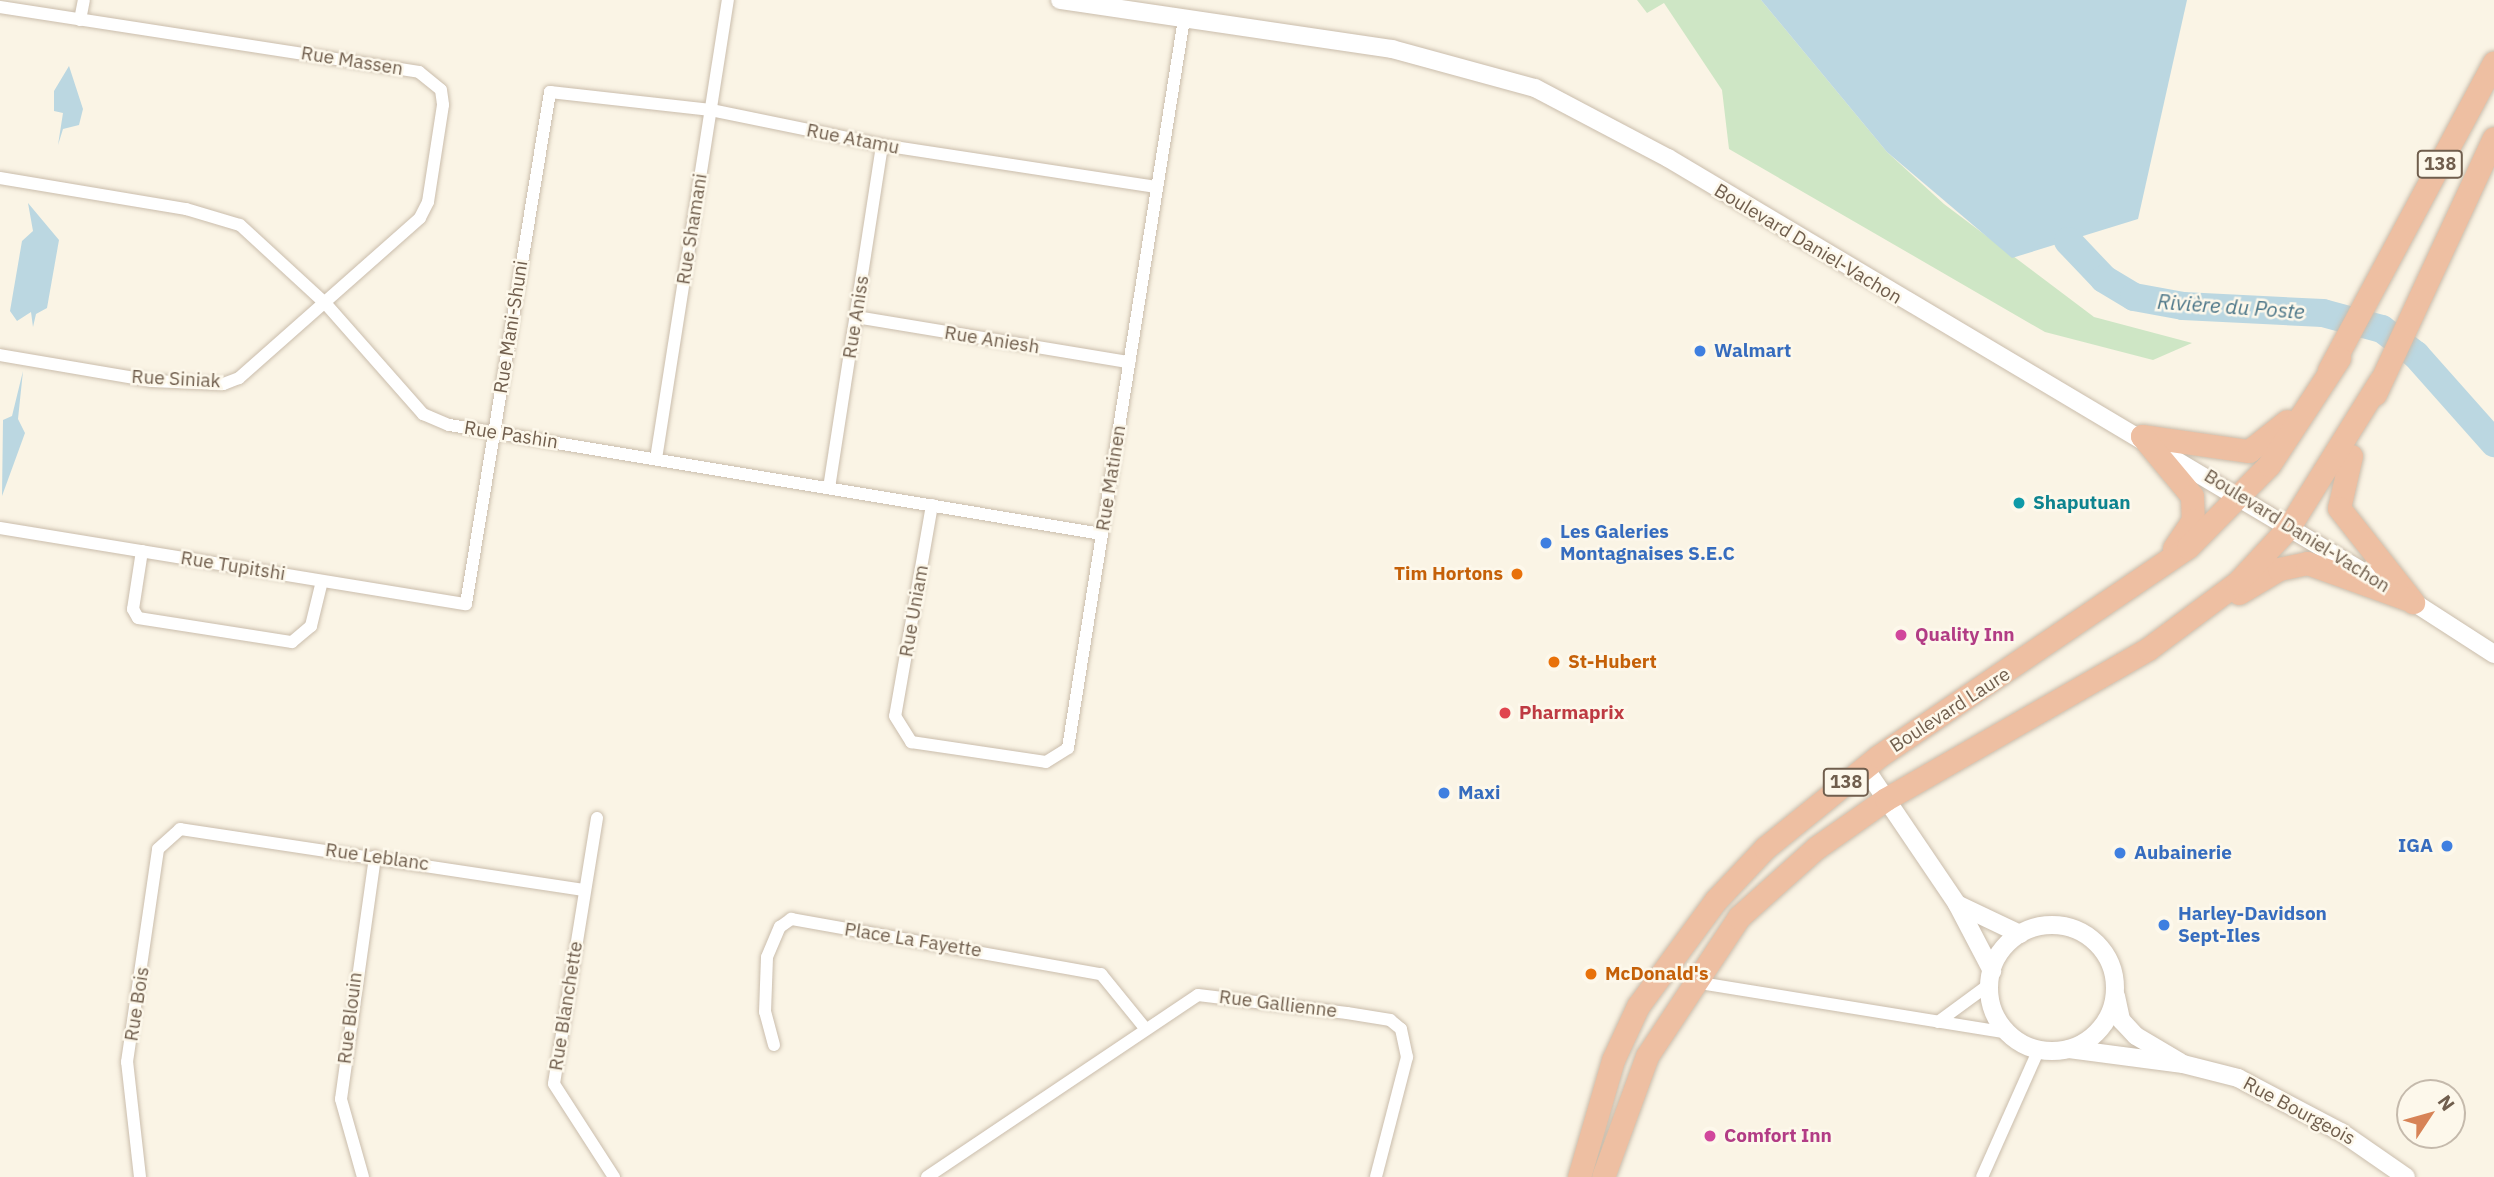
<!DOCTYPE html>
<html>
<head>
<meta charset="utf-8">
<style>
  body { margin:0 }
  #map { position:relative; width:2494px; height:1177px; overflow:hidden; background:#faf4e5; font-family:"IBM Plex Sans",sans-serif }
  div>[style] { position:absolute }
  .green>* { inset:0; background:#cee6c5 }
  .water>* { inset:0; background:#bbd7e1 }
  .river>* { height:28px; margin:-14px; padding:0 14px; transform-origin:14px; border-radius:14px; background:#bbd7e1 }
  .roads { filter:drop-shadow(0 0 2px #cabdac) drop-shadow(0 0 2px #cabdac) }
  .street>* { height:12px; margin:-6px; padding:0 6px; transform-origin:6px; border-radius:6px; background:#fff }
  .secondary>* { height:18px; margin:-9px; padding:0 9px; transform-origin:9px; border-radius:9px; background:#fff }
  .secondary>.ring { margin:-9px; padding:0; box-sizing:content-box; background:none; border:18px solid #fff; border-radius:50% }
  .highway>* { height:23px; margin:-11.5px; padding:0 11.5px; transform-origin:11.5px; border-radius:11.5px; background:#eebfa2 }
  .dots>* { width:19px; height:19px; translate:-50% -50%; box-sizing:border-box; border:4px solid #fdf8eb; border-radius:50% }
  span { translate:-50% -50%; white-space:nowrap; text-align:center; line-height:1.15; -webkit-text-stroke:5px #fdf8eb; paint-order:stroke }
  .shield-label span { padding:2px 5px; background:#fdf8eb; border:2px solid; border-radius:5px; -webkit-text-stroke-width:0 }
  .shield-label { font-size:18px; color:#705e4d; font-weight:700 }
  .street-label { font-size:19px; color:#705e4d }
  .shop-label { font-size:19px; color:#366cbe; font-weight:700 }
  .left { translate:0 -50%; text-align:left }
  .right { translate:-100% -50%; text-align:right }
  .culture-label { font-size:19px; color:#0d838f; font-weight:700 }
  .food-label { font-size:19px; color:#c56008; font-weight:700 }
  .hotel-label { font-size:19px; color:#b23c85; font-weight:700 }
  .health-label { font-size:19px; color:#be3a42; font-weight:700 }
  .water-label { font-size:21px; color:#4c7688; font-style:italic }
  .north { position:absolute; left:2396px; top:1079px; width:70px; height:70px; box-sizing:border-box; background:#fdf8eb; border:2px solid #c5baac; border-radius:50%; rotate:54deg; font-size:19px; font-weight:700; line-height:28px; text-align:center; color:#705e4d }
  .north::after { content:''; display:block; margin:auto; width:24px; height:32px; background:#d78356; clip-path:polygon(50% 0,100% 100%,50% 72%,0 100%) }
</style>
</head>
<body>
<div id="map">
  <div class="green">
    <i style="clip-path:polygon(1637px 0,1761px 0,1887px 152px,1944px 204px,2094px 317px,2192px 343px,2153px 360px,2045px 332px,1729px 149px,1722px 90px,1664px 3px,1647px 13px)"></i>
  </div>
  <div class="water">
    <i style="clip-path:polygon(1761px 0,2187px 0,2138px 219px,2012px 258px,1887px 152px)"></i>
    <i style="clip-path:polygon(69px 66px,83px 109px,79px 125px,63px 129px,58px 145px,63px 113px,54px 111px,54px 91px)"></i>
    <i style="clip-path:polygon(28px 203px,59px 240px,47px 308px,36px 314px,33px 327px,31px 312px,17px 321px,10px 311px,22px 241px,33px 231px)"></i>
    <i style="clip-path:polygon(23px 371px,18px 419px,25px 433px,2px 496px,3px 420px,12px 416px)"></i>
  </div>
  <div class="river">
    <i style="left:2068px;top:241px;width:52px;rotate:46.5deg"></i>
    <i style="left:2104px;top:279px;width:35px;rotate:31deg"></i>
    <i style="left:2134px;top:297px;width:50px;rotate:10.4deg"></i>
    <i style="left:2183px;top:306px;width:140px;rotate:2.9deg"></i>
    <i style="left:2323px;top:313px;width:61px;rotate:15.2deg"></i>
    <i style="left:2382px;top:329px;width:43px;rotate:37.4deg"></i>
    <i style="left:2416px;top:355px;width:118px;rotate:48.4deg"></i>
  </div>
  <div class="roads">
    <div class="street">
      <i style="left:0;top:7px;width:424px;rotate:8.8deg"></i>
      <i style="left:419px;top:72px;width:28px;rotate:39deg"></i>
      <i style="left:441px;top:90px;width:15px;rotate:82deg"></i>
      <i style="left:443px;top:105px;width:98px;rotate:98.8deg"></i>
      <i style="left:428px;top:202px;width:18px;rotate:117deg"></i>
      <i style="left:420px;top:218px;width:242px;rotate:138.5deg"></i>
      <i style="left:239px;top:378px;width:17px;rotate:159deg"></i>
      <i style="left:223px;top:384px;width:71px;rotate:-177.6deg"></i>
      <i style="left:152px;top:381px;width:154px;rotate:-170.3deg"></i>
      <i style="left:80px;top:20px;width:20px;rotate:-79deg"></i>
      <i style="left:0;top:178px;width:189px;rotate:9.5deg"></i>
      <i style="left:186px;top:209px;width:56px;rotate:16.5deg"></i>
      <i style="left:240px;top:225px;width:117px;rotate:42.6deg"></i>
      <i style="left:326px;top:304px;width:147px;rotate:48.6deg"></i>
      <i style="left:423px;top:414px;width:28px;rotate:23deg"></i>
      <i style="left:449px;top:425px;width:662px;rotate:9.48deg"></i>
      <i style="left:856px;top:317px;width:277px;rotate:9.4deg"></i>
      <i style="left:656px;top:459px;width:465px;rotate:-81.1deg"></i>
      <i style="left:829px;top:488px;width:347px;rotate:-81.2deg"></i>
      <i style="left:932px;top:505px;width:214px;rotate:99.9deg"></i>
      <i style="left:895px;top:716px;width:31px;rotate:58deg"></i>
      <i style="left:911px;top:742px;width:136px;rotate:8.4deg"></i>
      <i style="left:1046px;top:762px;width:26px;rotate:-32deg"></i>
      <i style="left:1068px;top:748px;width:738px;rotate:-80.96deg"></i>
      <i style="left:0;top:528px;width:472px;rotate:9.3deg"></i>
      <i style="left:466px;top:604px;width:519px;rotate:-80.68deg"></i>
      <i style="left:550px;top:92px;width:162px;rotate:6.4deg"></i>
      <i style="left:711px;top:110px;width:175px;rotate:11.6deg"></i>
      <i style="left:882px;top:145px;width:278px;rotate:8.7deg"></i>
      <i style="left:142px;top:551px;width:59px;rotate:98.8deg"></i>
      <i style="left:133px;top:609px;width:10px;rotate:61deg"></i>
      <i style="left:138px;top:618px;width:156px;rotate:8.9deg"></i>
      <i style="left:292px;top:642px;width:25px;rotate:-40deg"></i>
      <i style="left:311px;top:626px;width:46px;rotate:-76.3deg"></i>
      <i style="left:597px;top:818px;width:269px;rotate:99.2deg"></i>
      <i style="left:554px;top:1084px;width:111px;rotate:57.2deg"></i>
      <i style="left:1694px;top:982px;width:318px;rotate:9.2deg"></i>
      <i style="left:1938px;top:1022px;width:64px;rotate:-36.2deg"></i>
      <i style="left:774px;top:1045px;width:34px;rotate:-105deg"></i>
      <i style="left:765px;top:1012px;width:55px;rotate:-87.9deg"></i>
      <i style="left:767px;top:957px;width:33px;rotate:-67deg"></i>
      <i style="left:780px;top:927px;width:14px;rotate:-36deg"></i>
      <i style="left:791px;top:919px;width:315px;rotate:10.1deg"></i>
      <i style="left:1101px;top:974px;width:68px;rotate:50.9deg"></i>
      <i style="left:140px;top:1177px;width:116px;rotate:-96.4deg"></i>
      <i style="left:127px;top:1062px;width:215px;rotate:-81.7deg"></i>
      <i style="left:158px;top:849px;width:30px;rotate:-42deg"></i>
      <i style="left:180px;top:829px;width:409px;rotate:8.6deg"></i>
      <i style="left:363px;top:1177px;width:81px;rotate:-105.8deg"></i>
      <i style="left:341px;top:1099px;width:245px;rotate:-82deg"></i>
      <i style="left:927px;top:1177px;width:326px;rotate:-33.9deg"></i>
      <i style="left:1198px;top:995px;width:150px;rotate:6.9deg"></i>
      <i style="left:1347px;top:1013px;width:44px;rotate:9.2deg"></i>
      <i style="left:1390px;top:1020px;width:14px;rotate:39deg"></i>
      <i style="left:1401px;top:1029px;width:29px;rotate:78deg"></i>
      <i style="left:1407px;top:1057px;width:124px;rotate:104.5deg"></i>
      <i style="left:1982px;top:1177px;width:140px;rotate:-66deg"></i>
    </div>
    <div class="secondary">
      <i style="left:1060px;top:0;width:336px;rotate:8.4deg"></i>
      <i style="left:1392px;top:49px;width:148px;rotate:15.3deg"></i>
      <i style="left:1535px;top:88px;width:150px;rotate:27.8deg"></i>
      <i style="left:1668px;top:158px;width:829px;rotate:30.77deg"></i>
      <i style="left:2404px;top:596px;width:107px;rotate:32.8deg"></i>
      <i style="left:1865px;top:768px;width:164px;rotate:55.9deg"></i>
      <i style="left:1957px;top:904px;width:76px;rotate:62.4deg"></i>
      <i style="left:1957px;top:904px;width:70px;rotate:25.5deg"></i>
      <i class="ring" style="left:1989px;top:925px;width:108px;height:108px"></i>
      <i style="left:2116px;top:996px;width:25px;rotate:78deg"></i>
      <i style="left:2121px;top:1020px;width:22px;rotate:47deg"></i>
      <i style="left:2136px;top:1036px;width:51px;rotate:30.6deg"></i>
      <i style="left:2069px;top:1049px;width:115px;rotate:7.5deg"></i>
      <i style="left:2183px;top:1064px;width:57px;rotate:14.3deg"></i>
      <i style="left:2238px;top:1078px;width:116px;rotate:27.7deg"></i>
      <i style="left:2341px;top:1132px;width:79px;rotate:34.7deg"></i>
    </div>
    <div class="highway">
      <i style="left:2329px;top:370px;width:349px;rotate:-61.8deg"></i>
      <i style="left:2375px;top:394px;width:282px;rotate:-65.1deg"></i>
      <i style="left:2142px;top:436px;width:108px;rotate:8deg"></i>
      <i style="left:2249px;top:451px;width:48px;rotate:-38.3deg"></i>
      <i style="left:2142px;top:436px;width:78px;rotate:50.2deg"></i>
      <i style="left:2192px;top:496px;width:24px;rotate:88deg"></i>
      <i style="left:2193px;top:520px;width:34px;rotate:124deg"></i>
      <i style="left:2351px;top:456px;width:53px;rotate:103deg"></i>
      <i style="left:2339px;top:508px;width:120px;rotate:51.8deg"></i>
      <i style="left:2239px;top:593px;width:47px;rotate:-31deg"></i>
      <i style="left:2279px;top:569px;width:29px;rotate:-12deg"></i>
      <i style="left:2307px;top:563px;width:106px;rotate:19.8deg"></i>
      <i style="left:1579px;top:1177px;width:122px;rotate:-73.8deg"></i>
      <i style="left:1613px;top:1060px;width:60px;rotate:-65.2deg"></i>
      <i style="left:1638px;top:1006px;width:132px;rotate:-53.7deg"></i>
      <i style="left:1716px;top:900px;width:71px;rotate:-46.7deg"></i>
      <i style="left:1765px;top:848px;width:146px;rotate:-38.9deg"></i>
      <i style="left:1879px;top:756px;width:373px;rotate:-34.1deg"></i>
      <i style="left:2188px;top:547px;width:115px;rotate:-45.4deg"></i>
      <i style="left:2269px;top:465px;width:128px;rotate:-56.8deg"></i>
      <i style="left:1603px;top:1177px;width:129px;rotate:-70deg"></i>
      <i style="left:1647px;top:1056px;width:167px;rotate:-56.5deg"></i>
      <i style="left:1739px;top:917px;width:103px;rotate:-41.9deg"></i>
      <i style="left:1816px;top:848px;width:85px;rotate:-35deg"></i>
      <i style="left:1886px;top:799px;width:302px;rotate:-29.8deg"></i>
      <i style="left:2148px;top:649px;width:111px;rotate:-36.6deg"></i>
      <i style="left:2237px;top:583px;width:76px;rotate:-47.1deg"></i>
      <i style="left:2289px;top:527px;width:172px;rotate:-58.1deg"></i>
    </div>
  </div>
  <div class="dots">
    <i style="left:1700px;top:351px;background:#3f7fe0"></i>
    <i style="left:2019px;top:503px;background:#0f9aa8"></i>
    <i style="left:1546px;top:543px;background:#3f7fe0"></i>
    <i style="left:1517px;top:574px;background:#e8710a"></i>
    <i style="left:1901px;top:635px;background:#d1479c"></i>
    <i style="left:1554px;top:662px;background:#e8710a"></i>
    <i style="left:1505px;top:713px;background:#e0444e"></i>
    <i style="left:1444px;top:793px;background:#3f7fe0"></i>
    <i style="left:2447px;top:846px;background:#3f7fe0"></i>
    <i style="left:2120px;top:853px;background:#3f7fe0"></i>
    <i style="left:2164px;top:925px;background:#3f7fe0"></i>
    <i style="left:1591px;top:974px;background:#e8710a"></i>
    <i style="left:1710px;top:1136px;background:#d1479c"></i>
  </div>
  <div class="shield-label">
    <span style="left:2440px;top:164px">138</span>
    <span style="left:1846px;top:782px">138</span>
  </div>
  <div class="street-label">
    <span style="left:352px;top:61px;rotate:9deg">Rue Massen</span>
    <span style="left:853px;top:139px;rotate:11deg">Rue Atamu</span>
    <span style="left:692px;top:229px;rotate:-81deg">Rue Shamani</span>
    <span style="left:1808px;top:244px;rotate:31deg">Boulevard Daniel-Vachon</span>
    <span style="left:856px;top:317px;rotate:-81deg">Rue Aniss</span>
    <span style="left:511px;top:327px;rotate:-81deg">Rue Mani-Shuni</span>
    <span style="left:992px;top:340px;rotate:9deg">Rue Aniesh</span>
    <span style="left:176px;top:379px;rotate:3deg">Rue Siniak</span>
    <span style="left:511px;top:435px;rotate:9deg">Rue Pashin</span>
    <span style="left:1111px;top:478px;rotate:-81deg">Rue Matinen</span>
    <span style="left:2297px;top:531px;rotate:32deg">Boulevard Daniel-Vachon</span>
    <span style="left:233px;top:566px;rotate:9deg">Rue Tupitshi</span>
    <span style="left:914px;top:611px;rotate:-80deg">Rue Uniam</span>
    <span style="left:1950px;top:710px;rotate:-33deg">Boulevard Laure</span>
    <span style="left:377px;top:857px;rotate:8deg">Rue Leblanc</span>
    <span style="left:913px;top:940px;rotate:9deg">Place La Fayette</span>
    <span style="left:137px;top:1004px;rotate:-81deg">Rue Bois</span>
    <span style="left:1278px;top:1004px;rotate:7deg">Rue Gallienne</span>
    <span style="left:566px;top:1006px;rotate:-81deg">Rue Blanchette</span>
    <span style="left:350px;top:1018px;rotate:-83deg">Rue Blouin</span>
    <span style="left:2299px;top:1111px;rotate:28deg">Rue Bourgeois</span>
  </div>
  <div class="shop-label">
    <span class="left" style="left:1714px;top:351px">Walmart</span>
    <span class="left" style="left:1560px;top:543px">Les Galeries<br>Montagnaises S.E.C</span>
    <span class="left" style="left:1458px;top:793px">Maxi</span>
    <span class="right" style="left:2433px;top:846px">IGA</span>
    <span class="left" style="left:2134px;top:853px">Aubainerie</span>
    <span class="left" style="left:2178px;top:925px">Harley-Davidson<br>Sept-Iles</span>
  </div>
  <div class="culture-label">
    <span class="left" style="left:2033px;top:503px">Shaputuan</span>
  </div>
  <div class="food-label">
    <span class="right" style="left:1503px;top:574px">Tim Hortons</span>
    <span class="left" style="left:1568px;top:662px">St-Hubert</span>
    <span class="left" style="left:1605px;top:974px">McDonald's</span>
  </div>
  <div class="hotel-label">
    <span class="left" style="left:1915px;top:635px">Quality Inn</span>
    <span class="left" style="left:1724px;top:1136px">Comfort Inn</span>
  </div>
  <div class="health-label">
    <span class="left" style="left:1519px;top:713px">Pharmaprix</span>
  </div>
  <div class="water-label">
    <span style="left:2231px;top:306px;rotate:4deg">Rivière du Poste</span>
  </div>
  <div class="north">N</div>
</div>
</body>
</html>
